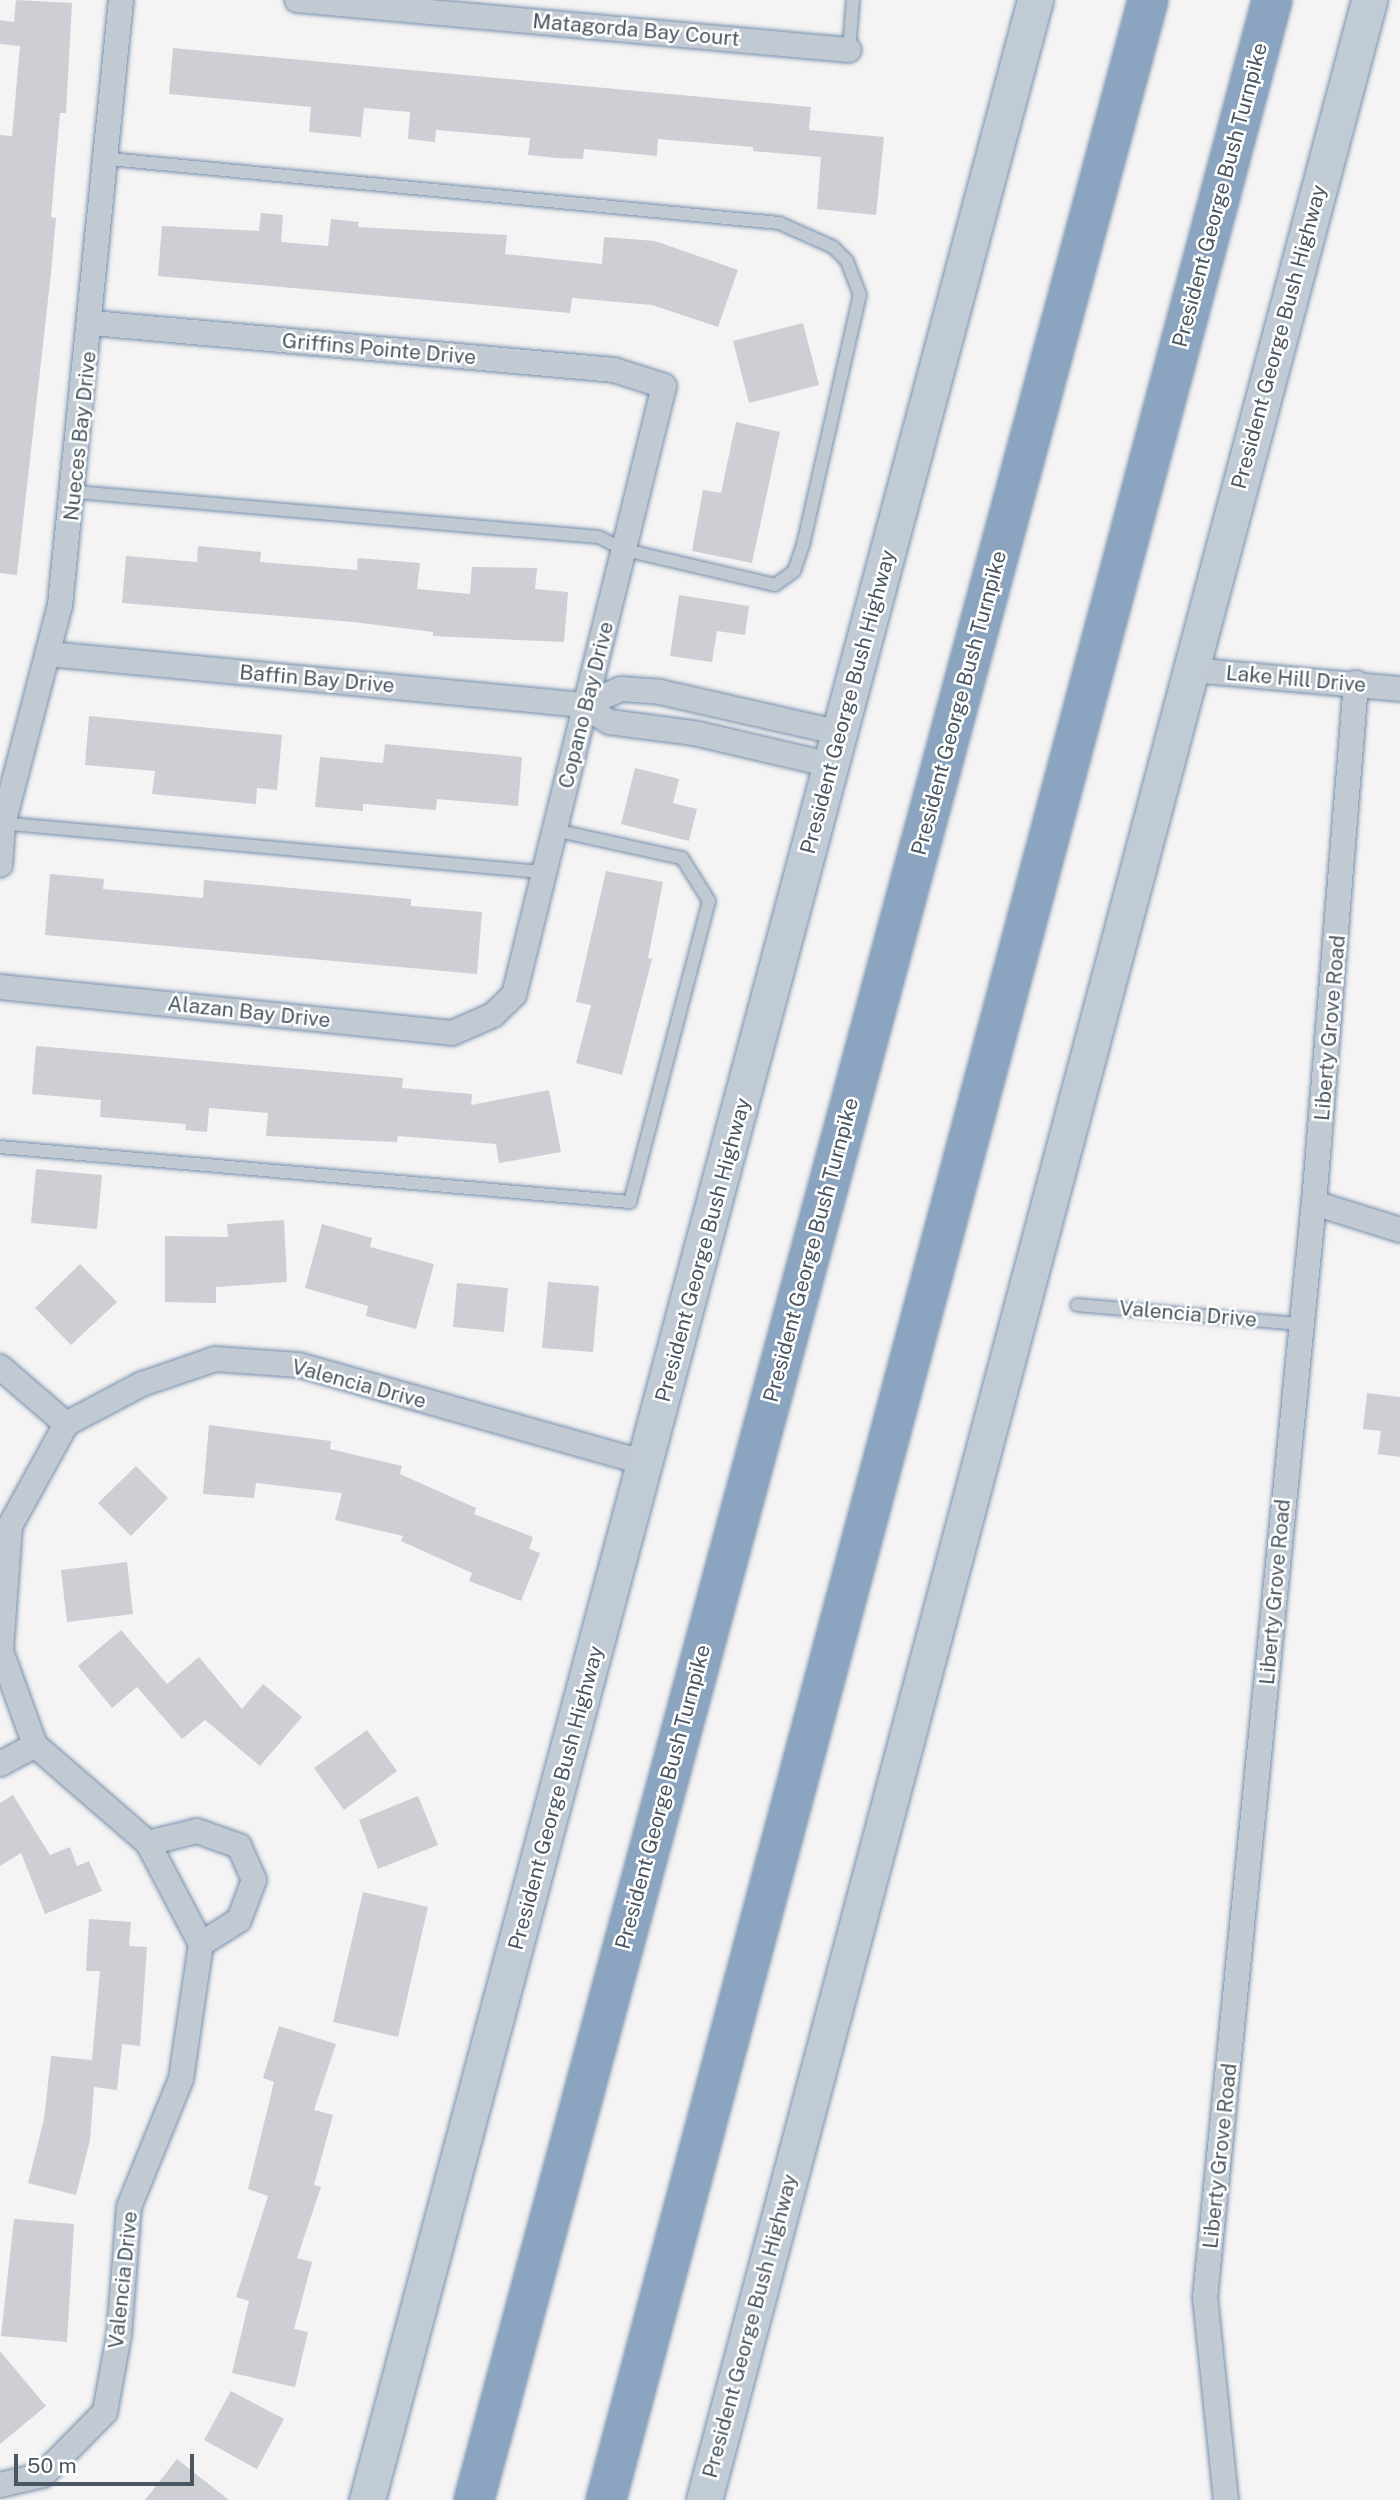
<!DOCTYPE html>
<html>
<head>
<meta charset="utf-8">
<style>
  body { margin:0 }
  #map { position:relative; width:1400px; height:2500px; overflow:hidden; background:#f5f3f3; font-family:"Public Sans",sans-serif }
  div>[style] { position:absolute }
  .building>* { inset:0; background:#cdcfd5 }
  .roads { filter:drop-shadow(0 0 2px #7690ad) drop-shadow(0 0 2px #7690ad) }
  .lane>* { height:12px; margin:-6px; padding:0 6px; transform-origin:6px; border-radius:6px; background:#c1cad2 }
  .street>* { height:24px; margin:-12px; padding:0 12px; transform-origin:12px; border-radius:12px; background:#c1cad2 }
  .secondary>* { height:35px; margin:-17.5px; padding:0 17.5px; transform-origin:17.5px; border-radius:17.5px; background:#c1cbd6 }
  .highway>* { height:38px; margin:-19px; padding:0 19px; transform-origin:19px; border-radius:19px; background:#8ba5c1 }
  span { translate:-50% -50%; white-space:nowrap; text-align:center; line-height:1.15; -webkit-text-stroke:5px #fff; paint-order:stroke }
  .street-label { font-size:21px; color:#4a5661 }
  .scale { position:absolute; left:14px; top:2454px; width:180px; height:32px; box-sizing:border-box; border:4px solid #4a5661; border-top:0; padding-left:9px; font-size:21px; line-height:24px; white-space:nowrap; color:#4a5661; -webkit-text-stroke:5px #fff; paint-order:stroke }
</style>
</head>
<body>
<div id="map">
  <div class="building">
    <i style="clip-path:polygon(16px 0,72px 3px,66px 113px,60px 113px,51px 217px,56px 218px,51px 273px,17px 575px,0 573px,0 135px,12px 136px,20px 46px,0 44px,0 20px,14px 22px)"></i>
    <i style="clip-path:polygon(173px 48px,811px 107px,809px 130px,884px 137px,876px 215px,817px 209px,821px 157px,753px 151px,753px 147px,658px 139px,657px 156px,584px 149px,583px 159px,557px 158px,528px 155px,530px 138px,436px 130px,435px 142px,408px 139px,410px 112px,364px 108px,361px 137px,309px 132px,311px 107px,169px 94px)"></i>
    <i style="clip-path:polygon(261px 213px,283px 215px,281px 242px,328px 246px,331px 219px,359px 222px,358px 227px,507px 235px,505px 254px,602px 264px,604px 237px,655px 241px,738px 270px,718px 327px,652px 305px,572px 298px,570px 313px,158px 276px,162px 226px,259px 231px)"></i>
    <i style="clip-path:polygon(803px 323px,819px 385px,749px 403px,733px 341px)"></i>
    <i style="clip-path:polygon(736px 422px,780px 432px,752px 563px,692px 551px,703px 490px,721px 493px)"></i>
    <i style="clip-path:polygon(198px 546px,261px 552px,260px 562px,357px 570px,358px 558px,420px 563px,417px 589px,470px 594px,472px 567px,537px 568px,535px 589px,568px 592px,564px 642px,433px 636px,433px 632px,353px 622px,122px 603px,126px 556px,197px 562px)"></i>
    <i style="clip-path:polygon(679px 595px,749px 606px,745px 635px,717px 631px,712px 662px,670px 656px)"></i>
    <i style="clip-path:polygon(89px 716px,282px 735px,277px 790px,257px 788px,256px 804px,152px 794px,155px 771px,85px 765px)"></i>
    <i style="clip-path:polygon(385px 744px,522px 757px,518px 806px,437px 799px,436px 810px,363px 804px,363px 811px,315px 807px,320px 757px,383px 763px)"></i>
    <i style="clip-path:polygon(635px 768px,679px 779px,673px 803px,697px 809px,689px 841px,621px 824px)"></i>
    <i style="clip-path:polygon(606px 871px,663px 882px,648px 958px,652px 959px,622px 1075px,576px 1063px,591px 1005px,576px 1002px)"></i>
    <i style="clip-path:polygon(50px 874px,104px 879px,103px 889px,203px 898px,204px 880px,411px 899px,411px 906px,482px 912px,477px 974px,45px 935px)"></i>
    <i style="clip-path:polygon(36px 1046px,403px 1078px,402px 1088px,472px 1094px,471px 1105px,549px 1090px,561px 1152px,499px 1163px,496px 1144px,398px 1136px,397px 1142px,266px 1136px,268px 1113px,209px 1108px,207px 1132px,185px 1130px,186px 1124px,100px 1117px,101px 1100px,32px 1094px)"></i>
    <i style="clip-path:polygon(36px 1169px,102px 1175px,97px 1229px,31px 1223px)"></i>
    <i style="clip-path:polygon(284px 1220px,287px 1282px,216px 1287px,216px 1303px,165px 1302px,165px 1236px,228px 1237px,227px 1224px)"></i>
    <i style="clip-path:polygon(322px 1224px,372px 1238px,370px 1247px,434px 1264px,416px 1329px,366px 1316px,368px 1306px,305px 1288px)"></i>
    <i style="clip-path:polygon(80px 1264px,117px 1302px,71px 1345px,35px 1308px)"></i>
    <i style="clip-path:polygon(548px 1282px,599px 1286px,593px 1352px,542px 1348px)"></i>
    <i style="clip-path:polygon(457px 1283px,508px 1288px,504px 1332px,453px 1327px)"></i>
    <i style="clip-path:polygon(1367px 1393px,1400px 1397px,1400px 1457px,1378px 1454px,1381px 1431px,1363px 1429px)"></i>
    <i style="clip-path:polygon(209px 1425px,331px 1441px,330px 1449px,402px 1466px,400px 1474px,476px 1508px,474px 1514px,533px 1537px,529px 1549px,540px 1553px,521px 1601px,469px 1581px,472px 1573px,401px 1541px,403px 1536px,335px 1520px,342px 1493px,256px 1483px,254px 1498px,203px 1494px)"></i>
    <i style="clip-path:polygon(136px 1466px,168px 1498px,131px 1536px,98px 1503px)"></i>
    <i style="clip-path:polygon(127px 1562px,133px 1614px,67px 1622px,61px 1570px)"></i>
    <i style="clip-path:polygon(121px 1630px,167px 1684px,199px 1657px,242px 1709px,263px 1684px,302px 1717px,260px 1766px,205px 1720px,182px 1739px,137px 1687px,112px 1708px,78px 1666px)"></i>
    <i style="clip-path:polygon(367px 1730px,397px 1771px,344px 1810px,314px 1768px)"></i>
    <i style="clip-path:polygon(13px 1795px,50px 1855px,70px 1847px,77px 1866px,89px 1861px,102px 1891px,45px 1914px,21px 1853px,0 1866px,0 1803px)"></i>
    <i style="clip-path:polygon(418px 1796px,438px 1845px,378px 1869px,359px 1820px)"></i>
    <i style="clip-path:polygon(363px 1892px,428px 1907px,398px 2037px,333px 2022px)"></i>
    <i style="clip-path:polygon(89px 1919px,131px 1922px,129px 1946px,147px 1947px,140px 2046px,122px 2044px,117px 2090px,94px 2087px,90px 2140px,76px 2195px,28px 2183px,44px 2119px,51px 2056px,92px 2060px,100px 1971px,86px 1971px)"></i>
    <i style="clip-path:polygon(279px 2026px,336px 2044px,314px 2110px,333px 2115px,314px 2185px,321px 2187px,297px 2258px,312px 2262px,294px 2329px,308px 2332px,295px 2387px,232px 2373px,249px 2301px,236px 2297px,268px 2196px,248px 2189px,274px 2082px,263px 2078px)"></i>
    <i style="clip-path:polygon(14px 2219px,74px 2224px,67px 2342px,1px 2336px)"></i>
    <i style="clip-path:polygon(0 2351px,46px 2406px,0 2444px)"></i>
    <i style="clip-path:polygon(231px 2391px,284px 2419px,257px 2469px,204px 2440px)"></i>
    <i style="clip-path:polygon(177px 2459px,197px 2475px,229px 2500px,145px 2500px)"></i>
  </div>
  <div class="roads">
    <div class="lane">
      <i style="left:849px;top:50px;width:50px;rotate:-85.4deg"></i>
      <i style="left:75px;top:492px;width:526px;rotate:4.91deg"></i>
      <i style="left:599px;top:537px;width:29px;rotate:27deg"></i>
      <i style="left:625px;top:550px;width:154px;rotate:13.1deg"></i>
      <i style="left:775px;top:585px;width:24px;rotate:-36deg"></i>
      <i style="left:794px;top:571px;width:28px;rotate:-71deg"></i>
      <i style="left:803px;top:545px;width:256px;rotate:-77.2deg"></i>
      <i style="left:860px;top:295px;width:36px;rotate:-111deg"></i>
      <i style="left:847px;top:261px;width:20px;rotate:-135deg"></i>
      <i style="left:833px;top:247px;width:59px;rotate:-156deg"></i>
      <i style="left:779px;top:223px;width:673px;rotate:-174.54deg"></i>
      <i style="left:0;top:823px;width:543px;rotate:5.18deg"></i>
      <i style="left:0;top:1147px;width:632px;rotate:4.99deg"></i>
      <i style="left:630px;top:1202px;width:311px;rotate:-75.3deg"></i>
      <i style="left:709px;top:901px;width:51px;rotate:-122.1deg"></i>
      <i style="left:682px;top:858px;width:130px;rotate:-167.6deg"></i>
      <i style="left:1077px;top:1305px;width:224px;rotate:4.9deg"></i>
    </div>
    <div class="street">
      <i style="left:297px;top:0;width:554px;rotate:5.18deg"></i>
      <i style="left:49px;top:654px;width:537px;rotate:5.45deg"></i>
      <i style="left:584px;top:705px;width:40px;rotate:-23.4deg"></i>
      <i style="left:621px;top:689px;width:39px;rotate:4deg"></i>
      <i style="left:660px;top:692px;width:185px;rotate:12.8deg"></i>
      <i style="left:1191px;top:670px;width:210px;rotate:5.2deg"></i>
      <i style="left:584px;top:705px;width:30px;rotate:34deg"></i>
      <i style="left:609px;top:722px;width:86px;rotate:7.4deg"></i>
      <i style="left:694px;top:733px;width:141px;rotate:13.1deg"></i>
      <i style="left:0;top:865px;width:41px;rotate:-85.8deg"></i>
      <i style="left:3px;top:824px;width:226px;rotate:-75.4deg"></i>
      <i style="left:60px;top:605px;width:608px;rotate:-84.24deg"></i>
      <i style="left:0;top:987px;width:454px;rotate:5.8deg"></i>
      <i style="left:452px;top:1033px;width:45px;rotate:-23.7deg"></i>
      <i style="left:493px;top:1015px;width:29px;rotate:-44deg"></i>
      <i style="left:514px;top:995px;width:627px;rotate:-76.16deg"></i>
      <i style="left:664px;top:386px;width:52px;rotate:-162.3deg"></i>
      <i style="left:614px;top:370px;width:523px;rotate:-174.85deg"></i>
      <i style="left:1314px;top:1203px;width:90px;rotate:17.4deg"></i>
      <i style="left:0;top:1367px;width:87px;rotate:40.8deg"></i>
      <i style="left:0;top:1764px;width:40px;rotate:-28deg"></i>
      <i style="left:148px;top:1843px;width:50px;rotate:-13.8deg"></i>
      <i style="left:197px;top:1831px;width:45px;rotate:19.7deg"></i>
      <i style="left:239px;top:1846px;width:37px;rotate:66deg"></i>
      <i style="left:254px;top:1880px;width:43px;rotate:110.6deg"></i>
      <i style="left:239px;top:1920px;width:45px;rotate:147.7deg"></i>
      <i style="left:0;top:2485px;width:44px;rotate:-13.1deg"></i>
      <i style="left:43px;top:2475px;width:88px;rotate:-45.5deg"></i>
      <i style="left:105px;top:2412px;width:78px;rotate:-79.7deg"></i>
      <i style="left:119px;top:2335px;width:128px;rotate:-85.5deg"></i>
      <i style="left:129px;top:2207px;width:138px;rotate:-67.9deg"></i>
      <i style="left:181px;top:2079px;width:136px;rotate:-81.6deg"></i>
      <i style="left:201px;top:1944px;width:114px;rotate:-117.7deg"></i>
      <i style="left:148px;top:1843px;width:150px;rotate:-139.1deg"></i>
      <i style="left:35px;top:1745px;width:100px;rotate:-109.9deg"></i>
      <i style="left:1px;top:1651px;width:125px;rotate:-85.9deg"></i>
      <i style="left:10px;top:1526px;width:116px;rotate:-61.2deg"></i>
      <i style="left:66px;top:1424px;width:86px;rotate:-27.8deg"></i>
      <i style="left:142px;top:1384px;width:77px;rotate:-18.9deg"></i>
      <i style="left:215px;top:1359px;width:84px;rotate:4.1deg"></i>
      <i style="left:299px;top:1365px;width:361px;rotate:15.8deg"></i>
      <i style="left:1226px;top:2500px;width:203px;rotate:-95.9deg"></i>
      <i style="left:1205px;top:2298px;width:1100px;rotate:-84.32deg"></i>
      <i style="left:1314px;top:1203px;width:522px;rotate:-85.38deg"></i>
    </div>
    <div class="secondary">
      <i style="left:367px;top:2500px;width:2588px;rotate:-75.04deg"></i>
      <i style="left:704px;top:2500px;width:2587px;rotate:-75.1deg"></i>
    </div>
    <div class="highway">
      <i style="left:474px;top:2500px;width:2589px;rotate:-74.91deg"></i>
      <i style="left:606px;top:2500px;width:2587px;rotate:-75.08deg"></i>
    </div>
  </div>
  <div class="street-label">
    <span style="left:636px;top:30px;rotate:5deg">Matagorda Bay Court</span>
    <span style="left:1220px;top:195px;rotate:-75deg">President George Bush Turnpike</span>
    <span style="left:1279px;top:337px;rotate:-75deg">President George Bush Highway</span>
    <span style="left:379px;top:349px;rotate:5deg">Griffins Pointe Drive</span>
    <span style="left:80px;top:436px;rotate:-84deg">Nueces Bay Drive</span>
    <span style="left:317px;top:679px;rotate:5deg">Baffin Bay Drive</span>
    <span style="left:1296px;top:679px;rotate:5deg">Lake Hill Drive</span>
    <span style="left:848px;top:702px;rotate:-75deg">President George Bush Highway</span>
    <span style="left:959px;top:703px;rotate:-75deg">President George Bush Turnpike</span>
    <span style="left:586px;top:705px;rotate:-76deg">Copano Bay Drive</span>
    <span style="left:249px;top:1012px;rotate:6deg">Alazan Bay Drive</span>
    <span style="left:1330px;top:1028px;rotate:-85deg">Liberty Grove Road</span>
    <span style="left:703px;top:1250px;rotate:-75deg">President George Bush Highway</span>
    <span style="left:811px;top:1250px;rotate:-75deg">President George Bush Turnpike</span>
    <span style="left:1188px;top:1314px;rotate:5deg">Valencia Drive</span>
    <span style="left:359px;top:1384px;rotate:15deg">Valencia Drive</span>
    <span style="left:1275px;top:1592px;rotate:-85deg">Liberty Grove Road</span>
    <span style="left:663px;top:1797px;rotate:-75deg">President George Bush Turnpike</span>
    <span style="left:556px;top:1798px;rotate:-75deg">President George Bush Highway</span>
    <span style="left:1220px;top:2156px;rotate:-84deg">Liberty Grove Road</span>
    <span style="left:123px;top:2280px;rotate:-84deg">Valencia Drive</span>
    <span style="left:750px;top:2326px;rotate:-75deg">President George Bush Highway</span>
  </div>
  <div class="scale">50 m</div>
</div>
</body>
</html>
